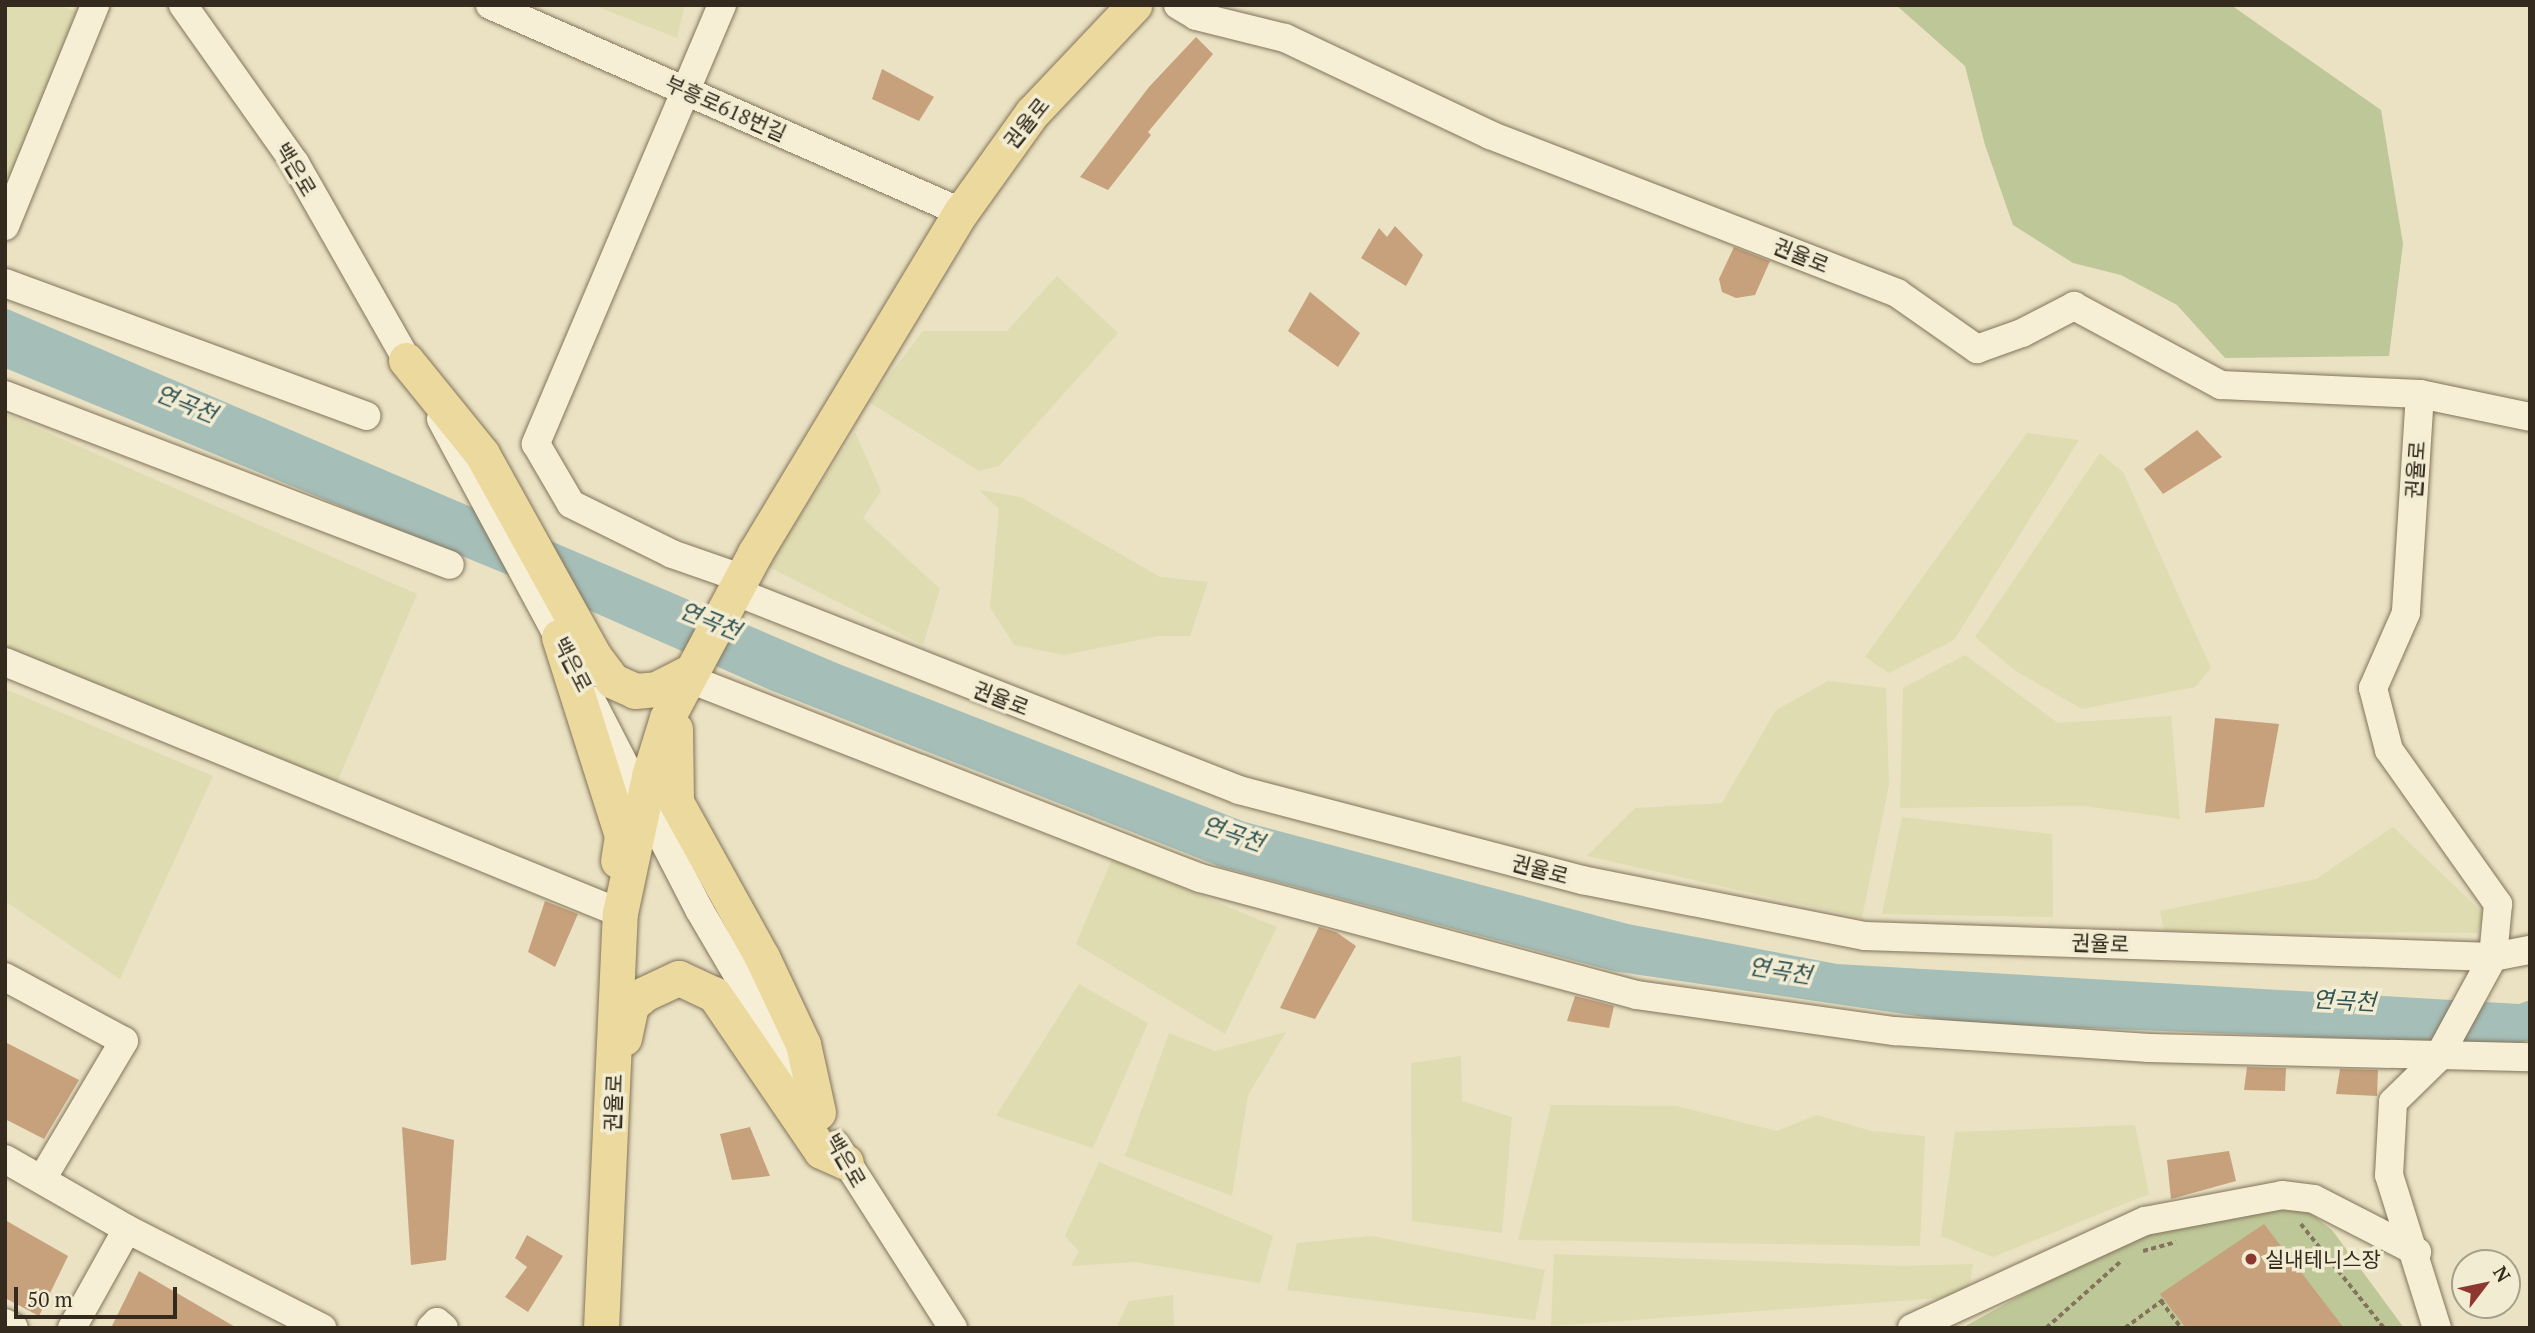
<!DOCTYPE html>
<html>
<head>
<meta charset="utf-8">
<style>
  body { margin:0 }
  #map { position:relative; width:2535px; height:1333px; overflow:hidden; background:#eae2c3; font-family:"PT Serif","Noto Sans KR",serif }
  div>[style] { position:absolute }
  .farmland>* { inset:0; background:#dfdcb1 }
  .green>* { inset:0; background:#bec798 }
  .water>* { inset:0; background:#a5beb8 }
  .building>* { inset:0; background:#c6a17c }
  .path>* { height:3.5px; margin-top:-1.75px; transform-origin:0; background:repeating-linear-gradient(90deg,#83745b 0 5px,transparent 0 8.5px) }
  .roads { filter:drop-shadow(0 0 2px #83745b) drop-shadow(0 0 2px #83745b) }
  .minor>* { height:28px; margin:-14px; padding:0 14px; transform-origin:14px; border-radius:14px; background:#f6efd6 }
  .major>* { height:35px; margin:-17.5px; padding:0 17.5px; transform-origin:17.5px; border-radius:17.5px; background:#ebd99d }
  .dots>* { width:19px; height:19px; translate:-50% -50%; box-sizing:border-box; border:4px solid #f2ecd2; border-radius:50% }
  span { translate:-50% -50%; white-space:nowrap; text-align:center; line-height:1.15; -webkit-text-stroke:7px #f2ecd2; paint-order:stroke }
  .street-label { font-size:21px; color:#342b1e }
  .poi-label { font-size:21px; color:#342b1e }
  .left { translate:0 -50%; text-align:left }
  .water-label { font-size:23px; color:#2f5253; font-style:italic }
  .frame { position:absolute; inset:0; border:7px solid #342b1e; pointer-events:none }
  .north { position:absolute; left:2451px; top:1249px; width:70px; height:70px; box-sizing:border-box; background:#f2ecd2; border:2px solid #a69f8a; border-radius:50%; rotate:58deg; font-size:19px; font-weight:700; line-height:28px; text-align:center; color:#342b1e }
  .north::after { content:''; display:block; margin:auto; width:24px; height:32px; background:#8d3730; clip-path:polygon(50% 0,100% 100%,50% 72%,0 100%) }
  .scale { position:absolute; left:14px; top:1287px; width:163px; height:32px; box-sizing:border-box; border:4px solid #342b1e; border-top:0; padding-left:9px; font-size:21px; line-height:24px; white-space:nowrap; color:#342b1e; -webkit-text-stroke:5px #f2ecd2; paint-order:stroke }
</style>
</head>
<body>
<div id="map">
  <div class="farmland">
    <i style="clip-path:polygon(5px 5px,59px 5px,80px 13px,5px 202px)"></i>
    <i style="clip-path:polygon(593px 5px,685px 5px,677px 38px)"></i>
    <i style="clip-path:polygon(1057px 276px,1118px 333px,999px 466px,979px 471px,869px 402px,923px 331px,1007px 331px)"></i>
    <i style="clip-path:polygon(5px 414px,417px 594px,335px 787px,5px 646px)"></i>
    <i style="clip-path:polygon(855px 432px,881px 491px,863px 518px,940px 589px,923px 645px,767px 566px)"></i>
    <i style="clip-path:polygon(2027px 433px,2079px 440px,1954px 640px,1889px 673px,1865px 657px)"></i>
    <i style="clip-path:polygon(2100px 453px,2123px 472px,2211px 668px,2195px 687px,2082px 709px,2016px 671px,1975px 637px)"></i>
    <i style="clip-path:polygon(979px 490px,1021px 497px,1160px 577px,1208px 582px,1190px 636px,1159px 636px,1064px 655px,1014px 645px,990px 607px,999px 509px)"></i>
    <i style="clip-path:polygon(1965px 655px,2058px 723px,2171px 716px,2180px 819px,2084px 806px,1900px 808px,1903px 688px)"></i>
    <i style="clip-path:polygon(1828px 681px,1886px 688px,1889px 785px,1862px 918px,1587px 856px,1635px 808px,1722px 803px,1776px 710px)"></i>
    <i style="clip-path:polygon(5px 689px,213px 776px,120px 979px,5px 901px)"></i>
    <i style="clip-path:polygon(1902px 817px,2052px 834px,2053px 917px,1882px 914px)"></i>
    <i style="clip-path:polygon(2393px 827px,2484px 914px,2477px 933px,2164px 931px,2160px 911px,2316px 879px)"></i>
    <i style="clip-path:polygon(1112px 859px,1277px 927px,1225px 1034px,1076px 944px)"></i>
    <i style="clip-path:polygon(1079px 984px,1148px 1023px,1093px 1148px,996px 1116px)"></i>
    <i style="clip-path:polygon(1286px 1032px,1248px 1095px,1232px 1196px,1125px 1156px,1169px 1033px,1215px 1051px)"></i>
    <i style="clip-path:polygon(1461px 1056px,1462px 1101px,1512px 1117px,1502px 1233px,1412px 1221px,1411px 1063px)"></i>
    <i style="clip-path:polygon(1551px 1105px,1676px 1106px,1777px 1131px,1817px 1115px,1871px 1131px,1925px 1136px,1920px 1246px,1518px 1240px)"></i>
    <i style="clip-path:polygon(2135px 1125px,2149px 1194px,1993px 1257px,1941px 1236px,1955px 1132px)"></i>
    <i style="clip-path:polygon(1099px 1162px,1273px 1236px,1260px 1283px,1135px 1262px,1071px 1266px,1079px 1251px,1065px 1236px)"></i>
    <i style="clip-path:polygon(1372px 1236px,1545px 1270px,1535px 1320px,1287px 1290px,1297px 1243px)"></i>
    <i style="clip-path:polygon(1554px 1254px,1901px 1266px,1973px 1264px,1968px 1296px,1551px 1326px)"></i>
    <i style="clip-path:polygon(1173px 1295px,1174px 1328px,1116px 1328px,1129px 1301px)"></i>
  </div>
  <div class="green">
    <i style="clip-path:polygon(1896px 5px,2231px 5px,2381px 110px,2403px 244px,2389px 356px,2225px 358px,2177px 305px,2121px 275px,2073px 263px,2013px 225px,1985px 145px,1965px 66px)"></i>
    <i style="clip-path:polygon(2296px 1202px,2332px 1230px,2404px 1328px,1962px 1328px,2117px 1242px)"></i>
  </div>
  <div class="water">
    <i style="clip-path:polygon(5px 308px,839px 664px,1245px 822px,1628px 924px,1837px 964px,2519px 1004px,2530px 1000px,2530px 1040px,2511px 1045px,1965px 1023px,1613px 971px,1221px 867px,770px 690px,525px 582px,5px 368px)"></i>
  </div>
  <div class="building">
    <i style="clip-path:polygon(1196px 37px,1213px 54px,1148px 132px,1151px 135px,1108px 190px,1080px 177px,1149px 87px)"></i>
    <i style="clip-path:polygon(882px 69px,934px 97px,919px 121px,872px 99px)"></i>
    <i style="clip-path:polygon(1395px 226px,1423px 255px,1406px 286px,1361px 258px,1379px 228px,1387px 237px)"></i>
    <i style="clip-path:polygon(1734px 247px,1770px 261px,1755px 295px,1736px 298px,1722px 292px,1719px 279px)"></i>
    <i style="clip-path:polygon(1310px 292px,1360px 333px,1338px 367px,1288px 331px)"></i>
    <i style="clip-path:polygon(2197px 430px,2222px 457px,2163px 494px,2144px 469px)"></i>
    <i style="clip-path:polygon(2215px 718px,2279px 724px,2264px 807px,2205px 813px)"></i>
    <i style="clip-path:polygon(545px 901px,578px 914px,555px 967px,528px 952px)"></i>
    <i style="clip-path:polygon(1319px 927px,1336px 932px,1356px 946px,1315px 1019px,1280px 1008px)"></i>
    <i style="clip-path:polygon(1575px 996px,1614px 1006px,1609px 1028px,1567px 1021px)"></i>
    <i style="clip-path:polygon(5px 1042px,79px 1080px,44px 1139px,5px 1119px)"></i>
    <i style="clip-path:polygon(2247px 1067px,2286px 1068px,2285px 1091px,2244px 1090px)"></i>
    <i style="clip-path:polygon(2340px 1069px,2378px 1070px,2377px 1096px,2336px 1094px)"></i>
    <i style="clip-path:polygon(402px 1127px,454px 1140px,446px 1260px,411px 1265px)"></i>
    <i style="clip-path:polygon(750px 1127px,770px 1176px,732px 1180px,720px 1134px)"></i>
    <i style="clip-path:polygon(2229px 1151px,2236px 1181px,2171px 1199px,2167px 1160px)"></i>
    <i style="clip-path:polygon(5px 1220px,68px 1256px,39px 1316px,5px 1298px)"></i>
    <i style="clip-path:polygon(2264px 1224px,2344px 1328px,2186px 1328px,2160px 1294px)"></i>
    <i style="clip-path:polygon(527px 1235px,563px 1256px,528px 1312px,505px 1297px,527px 1267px,515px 1258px)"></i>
    <i style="clip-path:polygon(139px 1271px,237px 1328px,111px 1328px)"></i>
  </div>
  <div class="path">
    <i style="left:2301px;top:1224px;width:133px;rotate:51.4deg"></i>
    <i style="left:2143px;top:1251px;width:34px;rotate:-15deg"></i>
    <i style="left:2161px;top:1301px;width:34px;rotate:53deg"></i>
    <i style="left:2046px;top:1328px;width:99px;rotate:-41.7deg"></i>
    <i style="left:2125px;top:1328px;width:49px;rotate:-36.6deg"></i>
  </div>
  <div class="roads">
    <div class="minor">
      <i style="left:183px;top:5px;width:194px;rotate:54.7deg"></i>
      <i style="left:295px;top:163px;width:247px;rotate:60.4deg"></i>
      <i style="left:490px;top:5px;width:514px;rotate:23.73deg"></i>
      <i style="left:722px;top:5px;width:477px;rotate:113deg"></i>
      <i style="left:536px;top:444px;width:69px;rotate:59.7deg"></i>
      <i style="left:571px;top:504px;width:113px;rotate:26.3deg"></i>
      <i style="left:672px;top:554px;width:73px;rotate:19.2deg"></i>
      <i style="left:1178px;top:5px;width:21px;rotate:31deg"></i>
      <i style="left:1196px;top:16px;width:92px;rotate:13.9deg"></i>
      <i style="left:1285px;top:38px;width:227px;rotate:25.3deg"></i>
      <i style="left:1490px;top:135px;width:437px;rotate:21.2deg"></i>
      <i style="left:1897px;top:293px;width:98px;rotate:35deg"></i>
      <i style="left:1977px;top:349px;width:48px;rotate:-19.6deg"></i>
      <i style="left:2022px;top:333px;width:59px;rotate:-27.4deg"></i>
      <i style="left:2074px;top:306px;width:167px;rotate:28.3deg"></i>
      <i style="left:2221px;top:385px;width:199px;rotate:2.6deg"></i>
      <i style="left:2420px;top:394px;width:112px;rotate:11.8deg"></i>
      <i style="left:5px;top:226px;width:239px;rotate:-67.8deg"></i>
      <i style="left:5px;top:283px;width:385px;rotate:20.2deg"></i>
      <i style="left:2420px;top:394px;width:219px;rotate:93.7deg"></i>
      <i style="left:2406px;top:613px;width:82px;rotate:113.7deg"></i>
      <i style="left:2373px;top:688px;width:64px;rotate:75.5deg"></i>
      <i style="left:2389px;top:750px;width:189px;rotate:54.7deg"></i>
      <i style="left:2498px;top:904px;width:53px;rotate:95.4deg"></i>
      <i style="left:2493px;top:957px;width:115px;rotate:118.6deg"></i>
      <i style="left:2438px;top:1058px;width:63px;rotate:135.6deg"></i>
      <i style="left:2393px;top:1102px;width:73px;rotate:93.1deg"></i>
      <i style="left:2389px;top:1175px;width:160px;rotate:72.6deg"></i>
      <i style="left:5px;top:395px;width:476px;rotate:20.9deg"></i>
      <i style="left:441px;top:419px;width:268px;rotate:61.7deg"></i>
      <i style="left:734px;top:591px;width:543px;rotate:21.51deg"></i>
      <i style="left:1239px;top:790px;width:355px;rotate:14.7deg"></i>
      <i style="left:1582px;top:880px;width:288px;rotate:11.2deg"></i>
      <i style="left:1865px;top:936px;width:628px;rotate:1.92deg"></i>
      <i style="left:2493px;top:957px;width:38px;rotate:-11deg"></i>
      <i style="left:5px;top:662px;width:664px;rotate:22.2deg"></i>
      <i style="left:687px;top:678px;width:551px;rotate:21.3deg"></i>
      <i style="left:1200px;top:878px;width:452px;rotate:15deg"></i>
      <i style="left:1637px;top:995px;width:260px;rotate:8deg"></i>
      <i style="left:1894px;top:1031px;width:256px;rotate:3.8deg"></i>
      <i style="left:2149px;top:1048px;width:381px;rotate:1.4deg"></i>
      <i style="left:591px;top:700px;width:237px;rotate:62.7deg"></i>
      <i style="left:700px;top:911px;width:216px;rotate:59.6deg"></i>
      <i style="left:5px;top:977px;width:135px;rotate:28.3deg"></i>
      <i style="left:124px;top:1041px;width:161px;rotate:120.7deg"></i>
      <i style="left:836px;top:1145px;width:217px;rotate:57.4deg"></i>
      <i style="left:5px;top:1159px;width:141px;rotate:29.8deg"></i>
      <i style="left:127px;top:1229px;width:219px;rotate:26.9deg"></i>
      <i style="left:5px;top:1323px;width:10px;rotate:29deg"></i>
      <i style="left:72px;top:1328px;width:113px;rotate:-60.9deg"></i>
      <i style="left:431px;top:1328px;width:8px;rotate:-45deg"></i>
      <i style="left:437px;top:1322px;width:9px;rotate:41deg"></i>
      <i style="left:1912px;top:1328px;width:256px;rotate:-24.7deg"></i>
      <i style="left:2145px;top:1221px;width:139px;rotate:-10.7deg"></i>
      <i style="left:2282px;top:1195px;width:32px;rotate:7deg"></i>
      <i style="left:2314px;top:1199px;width:116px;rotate:27.2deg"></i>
    </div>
    <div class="major">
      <i style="left:406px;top:360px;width:121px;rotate:51deg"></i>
      <i style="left:482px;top:454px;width:231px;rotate:61deg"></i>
      <i style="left:594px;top:656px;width:31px;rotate:53deg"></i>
      <i style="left:613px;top:681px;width:24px;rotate:24deg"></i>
      <i style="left:635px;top:691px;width:21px;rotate:-5deg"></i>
      <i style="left:656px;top:689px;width:38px;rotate:-27deg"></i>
      <i style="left:559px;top:637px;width:209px;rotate:72.4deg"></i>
      <i style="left:622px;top:836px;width:25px;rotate:99deg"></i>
      <i style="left:675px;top:729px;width:73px;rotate:89.2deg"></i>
      <i style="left:676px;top:802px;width:177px;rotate:61deg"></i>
      <i style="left:762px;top:957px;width:96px;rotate:64.8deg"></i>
      <i style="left:803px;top:1044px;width:70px;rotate:77.6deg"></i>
      <i style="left:624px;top:1038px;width:34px;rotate:-78deg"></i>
      <i style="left:631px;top:1005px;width:17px;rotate:-40deg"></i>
      <i style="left:644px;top:994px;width:38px;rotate:-25deg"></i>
      <i style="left:679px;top:978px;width:38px;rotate:25deg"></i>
      <i style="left:714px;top:994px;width:190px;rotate:55.7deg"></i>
      <i style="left:821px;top:1151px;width:27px;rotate:24deg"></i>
      <i style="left:601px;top:1328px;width:415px;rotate:-87.4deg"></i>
      <i style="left:620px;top:913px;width:140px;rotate:-78deg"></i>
      <i style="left:649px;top:776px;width:61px;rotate:-72.8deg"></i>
      <i style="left:667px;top:718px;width:187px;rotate:-61.9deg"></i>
      <i style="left:755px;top:553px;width:398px;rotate:-58.9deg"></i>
      <i style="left:961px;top:212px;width:122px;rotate:-54.4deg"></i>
      <i style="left:1032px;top:113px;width:149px;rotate:-46.6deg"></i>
    </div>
  </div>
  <div class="dots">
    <i style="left:2251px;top:1259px;background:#8d3730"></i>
  </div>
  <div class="street-label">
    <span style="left:726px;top:108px;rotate:24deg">부흥로618번길</span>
    <span style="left:1026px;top:123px;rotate:-51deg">권율로</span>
    <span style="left:296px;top:169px;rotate:59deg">백은로</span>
    <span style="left:1801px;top:255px;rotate:22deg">권율로</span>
    <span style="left:2415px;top:470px;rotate:-86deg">권율로</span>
    <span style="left:573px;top:664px;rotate:63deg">백은로</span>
    <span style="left:1001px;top:698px;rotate:21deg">권율로</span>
    <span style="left:1540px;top:869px;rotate:15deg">권율로</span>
    <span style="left:2100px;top:943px;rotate:2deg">권율로</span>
    <span style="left:613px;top:1103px;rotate:-88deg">권율로</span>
    <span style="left:846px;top:1160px;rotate:60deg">백은로</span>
  </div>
  <div class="poi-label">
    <span class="left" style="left:2265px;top:1259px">실내테니스장</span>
  </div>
  <div class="water-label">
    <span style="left:186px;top:404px;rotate:22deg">연곡천</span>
    <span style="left:710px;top:621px;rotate:22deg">연곡천</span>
    <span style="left:1233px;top:834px;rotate:19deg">연곡천</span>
    <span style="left:1780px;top:971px;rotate:9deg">연곡천</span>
    <span style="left:2344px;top:1001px;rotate:3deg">연곡천</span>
  </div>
  <div class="frame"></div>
  <div class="north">N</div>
  <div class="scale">50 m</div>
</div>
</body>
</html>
